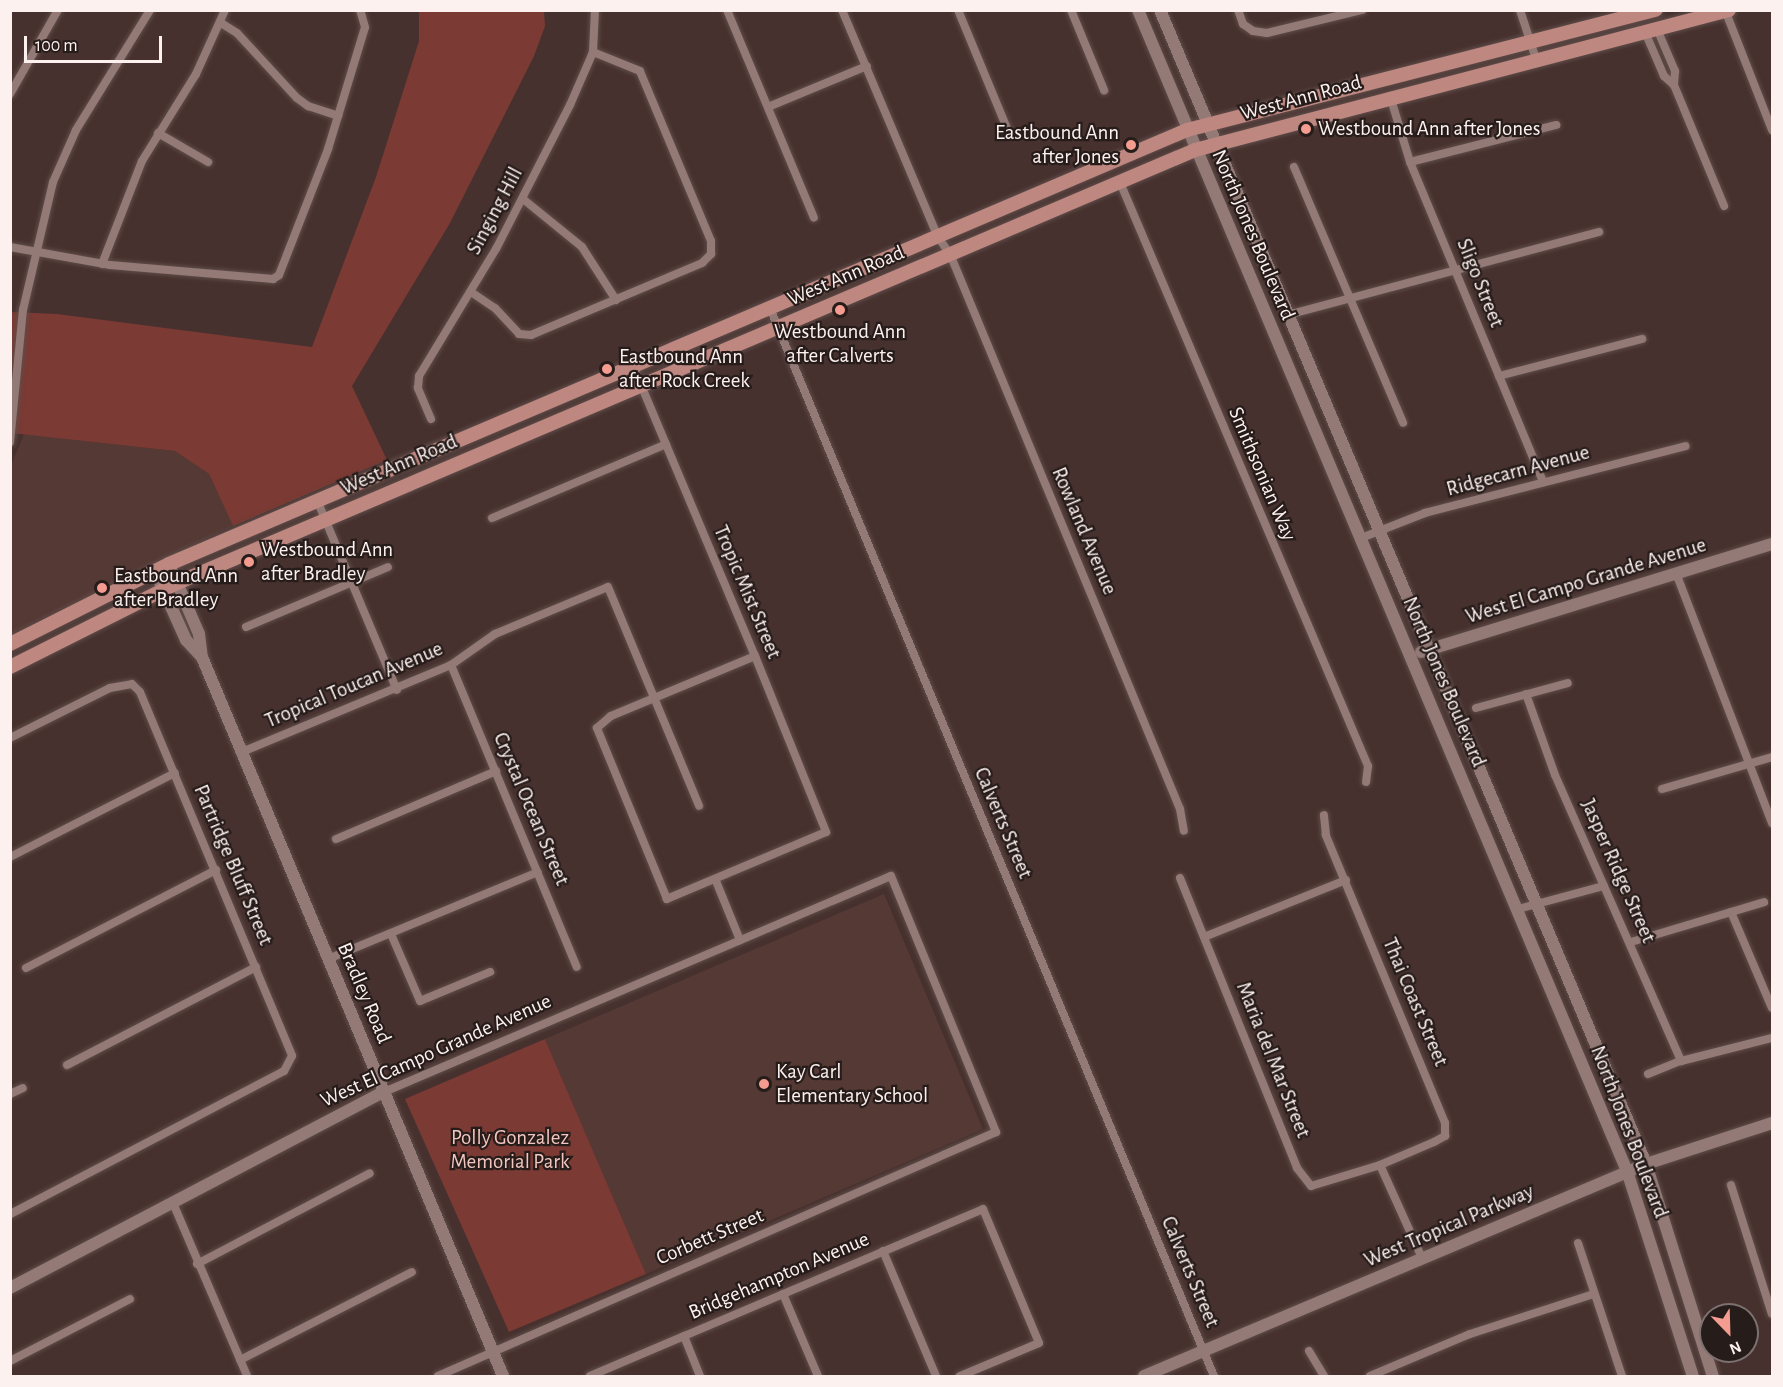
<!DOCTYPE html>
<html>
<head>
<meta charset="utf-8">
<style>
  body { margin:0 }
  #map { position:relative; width:1783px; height:1387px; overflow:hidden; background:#47312e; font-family:"Alegreya Sans",sans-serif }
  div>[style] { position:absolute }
  .built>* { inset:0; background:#553935 }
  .green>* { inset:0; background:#7b3a33 }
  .roads { filter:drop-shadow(0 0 2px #5f4d4a) drop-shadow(0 0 2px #5f4d4a) }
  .street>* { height:8px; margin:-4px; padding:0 4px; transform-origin:4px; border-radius:4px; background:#947a76 }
  .secondary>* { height:12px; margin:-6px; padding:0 6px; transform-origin:6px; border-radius:6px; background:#947a76 }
  .primary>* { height:14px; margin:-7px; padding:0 7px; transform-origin:7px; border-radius:7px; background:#be8780 }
  .dots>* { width:16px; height:16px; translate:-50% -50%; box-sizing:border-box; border:3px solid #261c1a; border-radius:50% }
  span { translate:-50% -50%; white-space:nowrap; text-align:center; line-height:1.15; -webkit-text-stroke:4.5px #261c1a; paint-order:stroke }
  .street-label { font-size:21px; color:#fdf1ef }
  .poi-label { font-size:21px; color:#fdf1ef }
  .left { translate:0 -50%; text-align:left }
  .right { translate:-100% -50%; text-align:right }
  .park-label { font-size:21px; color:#f2c5be }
  .frame { position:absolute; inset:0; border:12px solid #fdf1ef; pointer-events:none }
  .north { position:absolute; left:1699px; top:1303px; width:60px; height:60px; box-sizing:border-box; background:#261c1a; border:2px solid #7c716f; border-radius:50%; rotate:157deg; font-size:16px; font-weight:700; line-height:24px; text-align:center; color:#fdf1ef }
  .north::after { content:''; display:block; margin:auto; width:21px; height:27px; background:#f59c90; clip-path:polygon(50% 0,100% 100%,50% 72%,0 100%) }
  .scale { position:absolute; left:24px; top:36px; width:138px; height:27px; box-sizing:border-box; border:3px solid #fdf1ef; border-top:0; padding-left:8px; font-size:18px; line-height:21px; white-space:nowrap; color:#fdf1ef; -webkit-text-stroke:4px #261c1a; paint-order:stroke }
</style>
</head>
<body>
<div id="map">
  <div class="built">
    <i style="clip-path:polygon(24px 434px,175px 451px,209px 474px,233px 526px,11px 634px,11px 465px)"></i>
    <i style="clip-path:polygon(884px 894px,983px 1129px,646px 1274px,545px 1039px)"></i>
  </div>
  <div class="green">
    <i style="clip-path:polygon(419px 11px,544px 11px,545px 26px,534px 56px,450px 223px,352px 386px,387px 460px,233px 526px,209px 474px,175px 451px,11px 433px,11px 312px,57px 314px,312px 347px,376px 177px,419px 41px)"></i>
    <i style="clip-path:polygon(545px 1039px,646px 1274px,509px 1332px,405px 1099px)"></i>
  </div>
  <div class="roads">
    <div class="street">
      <i style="left:727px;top:10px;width:225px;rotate:67.3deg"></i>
      <i style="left:842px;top:10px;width:246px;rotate:67.1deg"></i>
      <i style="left:938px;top:237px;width:21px;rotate:55deg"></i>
      <i style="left:950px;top:254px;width:601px;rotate:67.49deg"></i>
      <i style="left:1180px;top:809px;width:22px;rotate:80deg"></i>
      <i style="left:958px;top:10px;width:131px;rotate:67.5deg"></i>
      <i style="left:1071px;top:10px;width:87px;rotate:67.6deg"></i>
      <i style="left:1238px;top:10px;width:15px;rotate:70deg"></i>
      <i style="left:1243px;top:24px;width:12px;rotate:35deg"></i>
      <i style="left:1253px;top:31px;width:14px;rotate:8deg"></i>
      <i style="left:1267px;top:33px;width:98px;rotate:-13.6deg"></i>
      <i style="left:1520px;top:10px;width:52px;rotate:71.9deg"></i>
      <i style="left:1725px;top:10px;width:129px;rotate:68.6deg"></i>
      <i style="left:221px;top:23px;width:19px;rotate:32deg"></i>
      <i style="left:237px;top:33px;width:88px;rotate:47.3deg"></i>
      <i style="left:297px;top:98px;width:14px;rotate:36deg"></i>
      <i style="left:308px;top:106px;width:32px;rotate:18deg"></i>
      <i style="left:1657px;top:29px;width:46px;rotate:66.8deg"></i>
      <i style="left:1675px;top:71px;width:14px;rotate:94deg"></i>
      <i style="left:1674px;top:85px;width:131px;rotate:67.5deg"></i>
      <i style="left:1645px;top:32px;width:48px;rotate:66.6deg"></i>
      <i style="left:1664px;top:76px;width:13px;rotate:42deg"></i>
      <i style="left:10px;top:94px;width:97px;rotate:-60.3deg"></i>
      <i style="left:1390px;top:96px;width:69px;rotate:73.1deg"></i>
      <i style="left:1410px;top:162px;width:347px;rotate:67.4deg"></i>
      <i style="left:768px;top:107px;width:107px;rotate:-22.5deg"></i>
      <i style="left:158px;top:133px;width:58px;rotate:30.1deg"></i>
      <i style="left:1410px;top:162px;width:151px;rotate:-14.2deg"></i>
      <i style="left:1294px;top:167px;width:278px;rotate:66.9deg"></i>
      <i style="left:1119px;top:180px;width:637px;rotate:66.98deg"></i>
      <i style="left:1368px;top:766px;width:16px;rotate:97deg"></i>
      <i style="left:523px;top:199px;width:76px;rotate:39.1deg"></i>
      <i style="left:582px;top:247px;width:63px;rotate:57.3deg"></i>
      <i style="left:10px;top:247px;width:102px;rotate:10.2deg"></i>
      <i style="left:110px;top:265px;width:164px;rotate:4.9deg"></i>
      <i style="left:273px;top:279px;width:7px;rotate:-34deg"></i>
      <i style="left:279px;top:275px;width:135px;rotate:-68.7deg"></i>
      <i style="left:328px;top:149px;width:127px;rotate:-73.1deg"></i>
      <i style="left:365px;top:27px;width:18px;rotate:-106deg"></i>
      <i style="left:102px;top:264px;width:110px;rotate:-68.8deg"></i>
      <i style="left:142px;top:161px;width:102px;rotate:-58.2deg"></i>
      <i style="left:196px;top:74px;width:70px;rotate:-65.6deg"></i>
      <i style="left:471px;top:292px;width:29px;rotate:34deg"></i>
      <i style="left:495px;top:308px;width:35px;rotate:47deg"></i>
      <i style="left:519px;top:334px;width:12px;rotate:5deg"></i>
      <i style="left:531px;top:335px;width:186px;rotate:-22.8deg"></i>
      <i style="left:702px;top:263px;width:13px;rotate:-45deg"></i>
      <i style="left:711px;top:254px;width:13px;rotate:-90deg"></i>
      <i style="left:711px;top:241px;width:184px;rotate:-112.7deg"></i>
      <i style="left:640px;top:71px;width:51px;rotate:-158deg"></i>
      <i style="left:770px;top:308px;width:1157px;rotate:67.43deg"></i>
      <i style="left:1287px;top:315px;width:323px;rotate:-14.9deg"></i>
      <i style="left:633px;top:366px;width:315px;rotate:67.2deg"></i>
      <i style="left:755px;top:656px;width:190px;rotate:68deg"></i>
      <i style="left:826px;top:832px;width:173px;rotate:157.2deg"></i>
      <i style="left:667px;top:899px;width:185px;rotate:-112.3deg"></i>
      <i style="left:597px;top:728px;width:18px;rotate:-41deg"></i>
      <i style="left:611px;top:716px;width:156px;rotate:-22.6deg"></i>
      <i style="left:1499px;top:376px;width:148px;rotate:-14.5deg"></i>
      <i style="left:431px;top:419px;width:34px;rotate:-113deg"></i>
      <i style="left:418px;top:388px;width:12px;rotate:-85deg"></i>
      <i style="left:419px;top:376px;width:149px;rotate:-58.8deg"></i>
      <i style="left:496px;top:249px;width:162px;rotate:-62.8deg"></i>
      <i style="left:570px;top:105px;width:58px;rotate:-66.5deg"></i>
      <i style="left:593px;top:52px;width:42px;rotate:-87.3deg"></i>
      <i style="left:10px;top:442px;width:133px;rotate:-84.4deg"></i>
      <i style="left:23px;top:310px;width:131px;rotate:-76.8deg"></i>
      <i style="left:53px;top:182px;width:57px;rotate:-66.1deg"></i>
      <i style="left:76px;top:130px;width:141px;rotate:-58.3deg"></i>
      <i style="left:317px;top:500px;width:206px;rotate:67.2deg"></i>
      <i style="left:492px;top:518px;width:189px;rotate:-23deg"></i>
      <i style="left:1361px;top:538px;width:69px;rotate:-21.3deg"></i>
      <i style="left:1425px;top:513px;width:269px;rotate:-14.4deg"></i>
      <i style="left:1676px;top:573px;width:268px;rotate:69deg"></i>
      <i style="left:246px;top:627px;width:154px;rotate:-22.9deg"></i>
      <i style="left:451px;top:665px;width:327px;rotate:67.4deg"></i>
      <i style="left:1526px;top:694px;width:86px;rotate:70.3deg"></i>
      <i style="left:1555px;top:775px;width:313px;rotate:66.2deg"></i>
      <i style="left:1476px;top:708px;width:95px;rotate:-15.2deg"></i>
      <i style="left:10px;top:738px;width:112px;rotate:-26.6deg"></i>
      <i style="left:110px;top:688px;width:22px;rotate:-10deg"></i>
      <i style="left:132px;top:684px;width:11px;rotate:45deg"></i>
      <i style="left:140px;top:692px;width:394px;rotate:67.3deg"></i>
      <i style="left:292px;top:1056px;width:17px;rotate:118deg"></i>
      <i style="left:284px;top:1071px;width:309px;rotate:152.4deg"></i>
      <i style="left:242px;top:752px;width:226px;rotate:-22.6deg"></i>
      <i style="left:451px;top:665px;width:54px;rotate:-35.2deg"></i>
      <i style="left:495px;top:634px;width:122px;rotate:-22.6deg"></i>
      <i style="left:608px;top:587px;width:237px;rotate:67.4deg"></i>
      <i style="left:1662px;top:789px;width:115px;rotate:-16.2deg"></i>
      <i style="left:336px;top:839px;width:174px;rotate:-23deg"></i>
      <i style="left:10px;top:857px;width:185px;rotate:-27deg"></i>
      <i style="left:1180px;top:878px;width:313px;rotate:68deg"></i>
      <i style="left:1297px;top:1168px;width:23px;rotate:52deg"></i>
      <i style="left:1311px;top:1186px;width:72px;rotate:-16.9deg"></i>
      <i style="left:1380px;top:1165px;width:59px;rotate:-23.1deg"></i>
      <i style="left:1434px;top:1142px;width:13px;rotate:-29deg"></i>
      <i style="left:1445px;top:1136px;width:13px;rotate:-90deg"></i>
      <i style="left:1445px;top:1123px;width:312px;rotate:-112.5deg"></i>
      <i style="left:1326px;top:835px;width:20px;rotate:-96deg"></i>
      <i style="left:716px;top:881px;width:64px;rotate:67.9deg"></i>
      <i style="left:1518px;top:909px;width:89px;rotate:-15deg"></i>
      <i style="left:1731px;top:912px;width:104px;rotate:66.9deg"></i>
      <i style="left:391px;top:934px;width:73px;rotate:66.6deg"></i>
      <i style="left:420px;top:1001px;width:76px;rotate:-22.5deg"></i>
      <i style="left:1204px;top:937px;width:153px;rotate:-21.9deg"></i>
      <i style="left:1631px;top:942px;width:139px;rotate:-16.7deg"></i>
      <i style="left:328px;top:959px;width:227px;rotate:-22.5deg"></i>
      <i style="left:26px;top:968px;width:214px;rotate:-27.3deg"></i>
      <i style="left:67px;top:1065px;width:213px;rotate:-27.4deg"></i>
      <i style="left:1648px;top:1074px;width:35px;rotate:-22deg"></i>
      <i style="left:1681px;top:1061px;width:94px;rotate:-14.2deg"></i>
      <i style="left:384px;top:1092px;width:551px;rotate:-23.08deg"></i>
      <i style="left:891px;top:876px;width:277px;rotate:67.7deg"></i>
      <i style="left:996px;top:1132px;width:609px;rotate:156.38deg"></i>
      <i style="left:10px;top:1094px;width:14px;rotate:-25deg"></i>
      <i style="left:1380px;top:1165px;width:102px;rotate:65.7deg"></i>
      <i style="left:1731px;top:1185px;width:135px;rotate:72.4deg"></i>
      <i style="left:173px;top:1203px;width:188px;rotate:66.8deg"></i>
      <i style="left:1578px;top:1243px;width:140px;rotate:71.7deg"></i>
      <i style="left:883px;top:1251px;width:136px;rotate:67deg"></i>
      <i style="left:197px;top:1264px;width:195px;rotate:-27.7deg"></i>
      <i style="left:783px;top:1294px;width:89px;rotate:66.9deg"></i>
      <i style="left:684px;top:1336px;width:43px;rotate:68.2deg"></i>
      <i style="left:1309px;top:1351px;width:29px;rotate:59deg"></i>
      <i style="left:240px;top:1360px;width:193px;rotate:-27.1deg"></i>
      <i style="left:10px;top:1361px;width:135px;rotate:-27.3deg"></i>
      <i style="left:590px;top:1376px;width:427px;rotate:-23deg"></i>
      <i style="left:983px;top:1209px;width:145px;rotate:67.3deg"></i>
      <i style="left:1039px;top:1343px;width:86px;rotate:157.3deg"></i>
      <i style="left:1370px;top:1376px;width:108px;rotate:-22.8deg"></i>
      <i style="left:1470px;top:1334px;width:130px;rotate:-17.9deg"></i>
    </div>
    <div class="secondary">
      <i style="left:1138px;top:10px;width:1260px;rotate:67.16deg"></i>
      <i style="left:1627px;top:1171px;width:215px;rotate:72.2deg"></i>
      <i style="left:1160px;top:10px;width:1252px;rotate:67.16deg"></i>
      <i style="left:1646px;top:1164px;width:222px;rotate:72.5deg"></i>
      <i style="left:169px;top:564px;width:76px;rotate:66.8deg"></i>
      <i style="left:199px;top:634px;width:23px;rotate:83deg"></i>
      <i style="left:202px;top:657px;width:779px;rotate:67.28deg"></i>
      <i style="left:155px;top:571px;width:76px;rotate:65.8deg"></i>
      <i style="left:186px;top:640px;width:23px;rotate:47deg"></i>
      <i style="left:1421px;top:652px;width:367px;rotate:-17.1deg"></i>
      <i style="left:10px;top:1288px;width:422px;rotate:-27.7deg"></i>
      <i style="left:1144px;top:1376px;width:545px;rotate:-22.89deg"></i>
      <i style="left:1646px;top:1164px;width:133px;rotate:-18deg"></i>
    </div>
    <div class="primary">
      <i style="left:10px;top:644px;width:178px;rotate:-26.7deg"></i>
      <i style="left:169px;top:564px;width:1107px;rotate:-23.09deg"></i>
      <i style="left:1187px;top:130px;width:484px;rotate:-14.4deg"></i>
      <i style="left:10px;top:667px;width:187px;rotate:-26.7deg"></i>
      <i style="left:177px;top:583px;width:1106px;rotate:-23.04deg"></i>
      <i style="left:1195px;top:150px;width:552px;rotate:-14.69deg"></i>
    </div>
  </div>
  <div class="dots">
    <i style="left:1306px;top:129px;background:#f59c90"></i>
    <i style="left:1131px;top:145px;background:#f59c90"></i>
    <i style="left:840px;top:310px;background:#f59c90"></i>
    <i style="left:607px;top:369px;background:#f59c90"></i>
    <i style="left:249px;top:562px;background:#f59c90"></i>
    <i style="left:102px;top:588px;background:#f59c90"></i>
    <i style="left:764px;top:1084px;background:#f59c90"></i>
  </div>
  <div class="street-label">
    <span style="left:1301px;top:98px;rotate:-15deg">West Ann Road</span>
    <span style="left:495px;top:211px;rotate:-62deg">Singing Hill</span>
    <span style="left:1253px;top:235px;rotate:67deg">North Jones Boulevard</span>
    <span style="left:846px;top:276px;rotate:-23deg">West Ann Road</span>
    <span style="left:1480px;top:283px;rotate:68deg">Sligo Street</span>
    <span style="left:399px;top:465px;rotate:-23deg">West Ann Road</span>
    <span style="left:1518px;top:471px;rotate:-15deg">Ridgecarn Avenue</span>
    <span style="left:1262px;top:474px;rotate:67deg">Smithsonian Way</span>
    <span style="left:1084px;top:531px;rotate:67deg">Rowland Avenue</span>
    <span style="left:1586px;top:581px;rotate:-17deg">West El Campo Grande Avenue</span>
    <span style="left:747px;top:592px;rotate:67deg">Tropic Mist Street</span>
    <span style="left:1444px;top:682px;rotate:67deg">North Jones Boulevard</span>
    <span style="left:354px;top:685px;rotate:-23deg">Tropical Toucan Avenue</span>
    <span style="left:531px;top:809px;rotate:67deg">Crystal Ocean Street</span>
    <span style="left:1003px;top:823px;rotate:67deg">Calverts Street</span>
    <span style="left:233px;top:865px;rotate:67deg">Partridge Bluff Street</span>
    <span style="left:1618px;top:871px;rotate:66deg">Jasper Ridge Street</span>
    <span style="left:364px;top:993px;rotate:67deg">Bradley Road</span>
    <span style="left:1415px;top:1002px;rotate:67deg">Thai Coast Street</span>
    <span style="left:436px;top:1051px;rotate:-24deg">West El Campo Grande Avenue</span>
    <span style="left:1273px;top:1060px;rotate:68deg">Maria del Mar Street</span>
    <span style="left:1629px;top:1132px;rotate:69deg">North Jones Boulevard</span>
    <span style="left:1449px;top:1226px;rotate:-23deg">West Tropical Parkway</span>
    <span style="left:710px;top:1237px;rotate:-23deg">Corbett Street</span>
    <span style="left:1190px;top:1272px;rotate:67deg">Calverts Street</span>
    <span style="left:779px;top:1276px;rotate:-23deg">Bridgehampton Avenue</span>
  </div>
  <div class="poi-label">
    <span class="left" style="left:1318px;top:129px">Westbound Ann after Jones</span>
    <span class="right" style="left:1119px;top:145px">Eastbound Ann<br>after Jones</span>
    <span style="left:840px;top:344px">Westbound Ann<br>after Calverts</span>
    <span class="left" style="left:619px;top:369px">Eastbound Ann<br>after Rock Creek</span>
    <span class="left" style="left:261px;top:562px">Westbound Ann<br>after Bradley</span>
    <span class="left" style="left:114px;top:588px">Eastbound Ann<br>after Bradley</span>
    <span class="left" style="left:776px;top:1084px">Kay Carl<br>Elementary School</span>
  </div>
  <div class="park-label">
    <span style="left:510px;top:1150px">Polly Gonzalez<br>Memorial Park</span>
  </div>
  <div class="frame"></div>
  <div class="north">N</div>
  <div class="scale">100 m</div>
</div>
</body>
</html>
